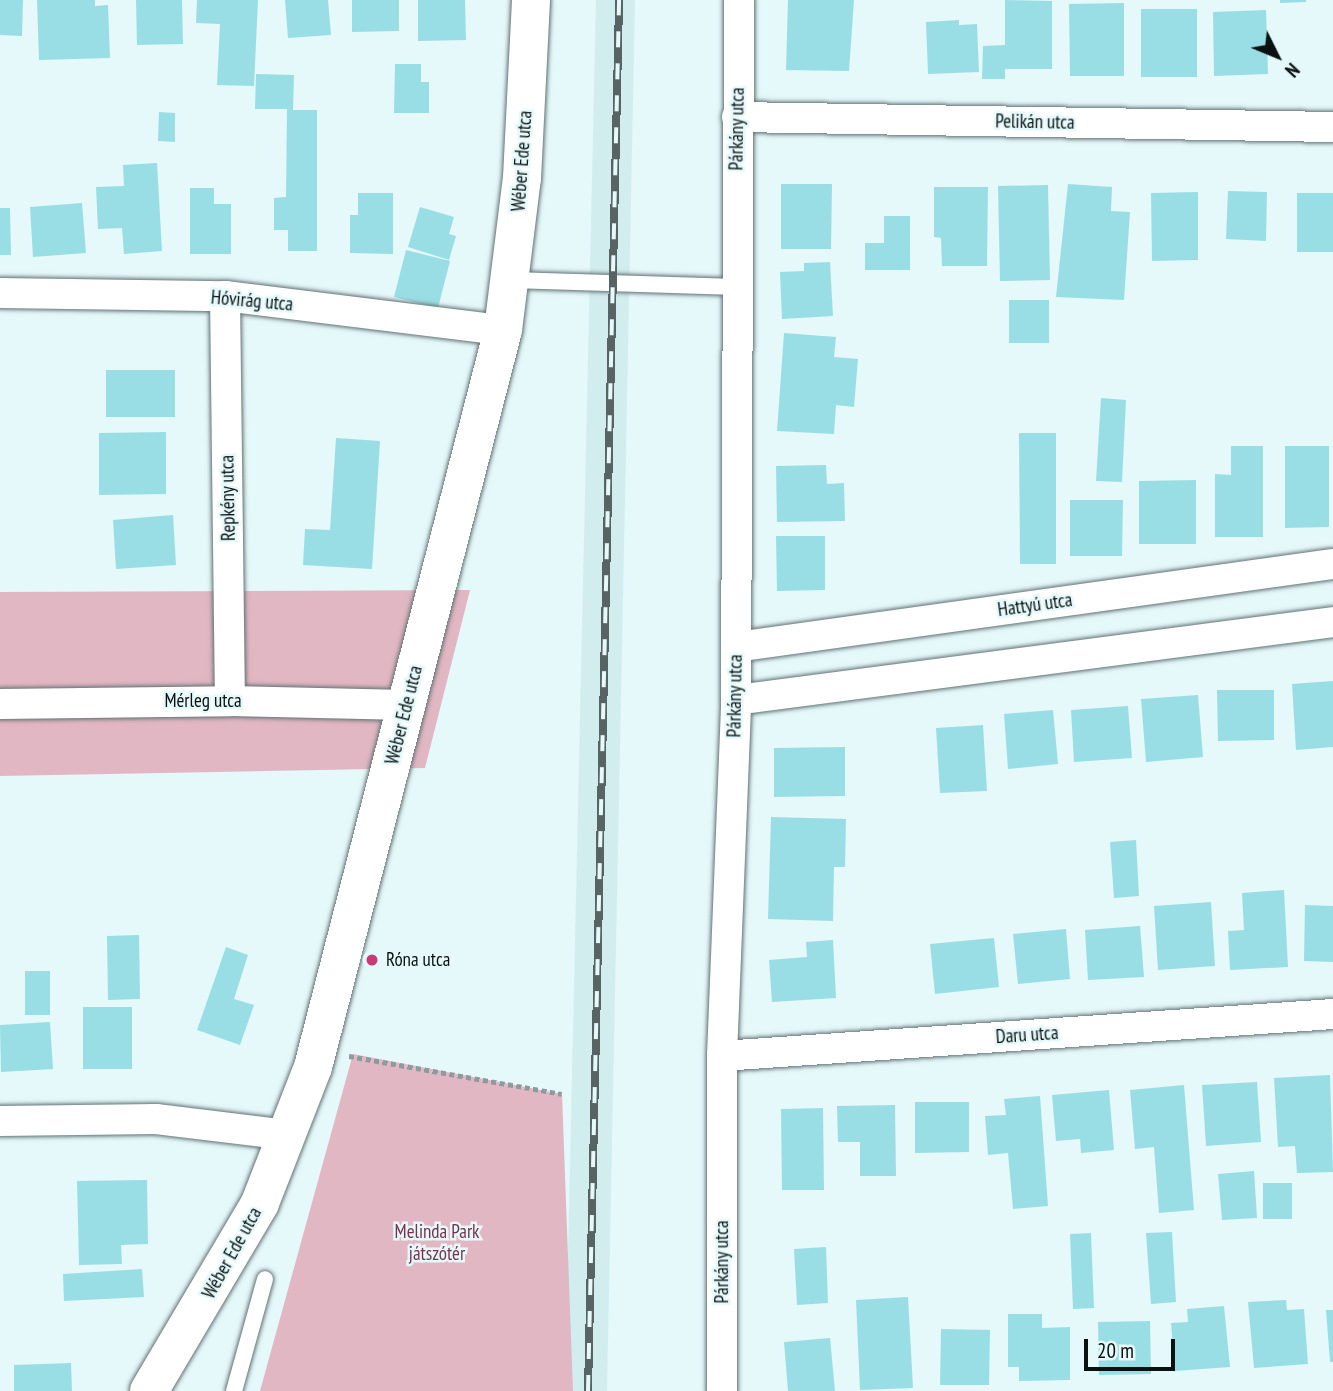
<!DOCTYPE html>
<html>
<head>
<meta charset="utf-8">
<style>
  body { margin:0 }
  #map { position:relative; width:1333px; height:1391px; overflow:hidden; background:#e5f8fa; font-family:"PT Sans Narrow",sans-serif }
  div>[style] { position:absolute }
  .built>* { inset:0; background:#d1edee }
  .green>* { inset:0; background:#e1b7c3 }
  .building>* { inset:0; background:#9adee5 }
  .path>* { height:4.5px; margin-top:-2.25px; transform-origin:0; background:repeating-linear-gradient(90deg,#8d9b9c 0 5px,transparent 0 8.5px) }
  .roads { filter:drop-shadow(0 0 2px #627274) drop-shadow(0 0 2px #627274) }
  .service>* { height:16px; margin:-8px; padding:0 8px; transform-origin:8px; border-radius:8px; background:#fff }
  .minor>* { height:30px; margin:-15px; padding:0 15px; transform-origin:15px; border-radius:15px; background:#fff }
  .tertiary>* { height:38px; margin:-19px; padding:0 19px; transform-origin:19px; border-radius:19px; background:#fff }
  .rail>* { height:8px; margin-top:-4px; transform-origin:0; background:repeating-linear-gradient(90deg,#e5f8fa 0 16px,#586464 0 32px); box-sizing:border-box; border-block:2px solid #586464 }
  .dots>* { width:19px; height:19px; translate:-50% -50%; box-sizing:border-box; border:4px solid #e5f8fa; border-radius:50% }
  span { translate:-50% -50%; white-space:nowrap; text-align:center; line-height:1.15; -webkit-text-stroke:5px #e5f8fa; paint-order:stroke }
  .street-label { font-size:19px; color:#0a1111 }
  .poi-label { font-size:19px; color:#0a1111 }
  .left { translate:0 -50%; text-align:left }
  .park-label { font-size:19px; color:#77334d }
  .north { position:absolute; left:1242px; top:21px; width:70px; height:70px; -webkit-text-stroke:5px #e5f8fa; paint-order:stroke; rotate:133deg; font-size:19px; font-weight:700; line-height:28px; text-align:center; color:#0a1111 }
  .north::after { content:''; display:block; margin:auto; width:24px; height:32px; background:#0a1111; clip-path:polygon(50% 0,100% 100%,50% 72%,0 100%) }
  .scale { position:absolute; left:1084px; top:1339px; width:91px; height:32px; box-sizing:border-box; border:4px solid #0a1111; border-top:0; padding-left:9px; font-size:21px; line-height:24px; white-space:nowrap; color:#0a1111; -webkit-text-stroke:5px #e5f8fa; paint-order:stroke }
</style>
</head>
<body>
<div id="map">
  <div class="built">
    <i style="clip-path:polygon(596px 0,635px 0,607px 1391px,565px 1391px)"></i>
  </div>
  <div class="green">
    <i style="clip-path:polygon(470px 590px,425px 768px,0 776px,0 592px)"></i>
    <i style="clip-path:polygon(353px 1054px,562px 1094px,573px 1391px,260px 1391px)"></i>
  </div>
  <div class="building">
    <i style="clip-path:polygon(0 0,23px 0,22px 36px,0 35px)"></i>
    <i style="clip-path:polygon(37px 0,95px 0,95px 6px,108px 5px,110px 58px,39px 60px)"></i>
    <i style="clip-path:polygon(136px 0,182px 0,183px 44px,137px 45px)"></i>
    <i style="clip-path:polygon(197px 0,258px 0,254px 86px,217px 85px,220px 24px,196px 23px)"></i>
    <i style="clip-path:polygon(285px 0,328px 0,331px 35px,288px 38px)"></i>
    <i style="clip-path:polygon(352px 0,399px 0,399px 31px,352px 32px)"></i>
    <i style="clip-path:polygon(418px 0,465px 0,466px 40px,418px 41px)"></i>
    <i style="clip-path:polygon(788px 0,854px 0,849px 71px,786px 70px)"></i>
    <i style="clip-path:polygon(1005px 0,1052px 1px,1052px 69px,1005px 69px,1005px 79px,982px 79px,983px 46px,1005px 45px)"></i>
    <i style="clip-path:polygon(1280px 0,1306px 0,1306px 2px,1280px 3px)"></i>
    <i style="clip-path:polygon(1124px 3px,1124px 76px,1070px 76px,1069px 4px)"></i>
    <i style="clip-path:polygon(1141px 9px,1197px 9px,1197px 77px,1141px 77px)"></i>
    <i style="clip-path:polygon(1266px 10px,1268px 74px,1214px 76px,1213px 12px)"></i>
    <i style="clip-path:polygon(959px 20px,959px 25px,977px 24px,979px 72px,928px 74px,926px 22px)"></i>
    <i style="clip-path:polygon(395px 64px,421px 64px,421px 82px,429px 82px,429px 113px,394px 113px)"></i>
    <i style="clip-path:polygon(256px 74px,294px 75px,293px 110px,317px 110px,317px 251px,288px 251px,288px 230px,274px 230px,274px 198px,286px 197px,287px 109px,255px 109px)"></i>
    <i style="clip-path:polygon(159px 112px,175px 113px,175px 142px,158px 141px)"></i>
    <i style="clip-path:polygon(157px 163px,162px 251px,124px 254px,122px 228px,98px 229px,96px 187px,124px 186px,123px 165px)"></i>
    <i style="clip-path:polygon(781px 184px,832px 184px,831px 249px,781px 249px)"></i>
    <i style="clip-path:polygon(1068px 184px,1112px 187px,1111px 211px,1130px 212px,1124px 300px,1056px 297px)"></i>
    <i style="clip-path:polygon(1048px 185px,1050px 280px,1000px 281px,998px 186px)"></i>
    <i style="clip-path:polygon(934px 187px,988px 187px,987px 266px,942px 266px,941px 238px,934px 237px)"></i>
    <i style="clip-path:polygon(190px 188px,214px 188px,214px 204px,231px 204px,231px 254px,190px 254px)"></i>
    <i style="clip-path:polygon(1228px 191px,1267px 192px,1266px 241px,1226px 239px)"></i>
    <i style="clip-path:polygon(1198px 192px,1198px 260px,1152px 261px,1151px 193px)"></i>
    <i style="clip-path:polygon(358px 193px,393px 193px,393px 254px,350px 253px,350px 215px,358px 215px)"></i>
    <i style="clip-path:polygon(1297px 193px,1333px 193px,1333px 252px,1297px 252px)"></i>
    <i style="clip-path:polygon(82px 203px,86px 253px,33px 257px,30px 207px)"></i>
    <i style="clip-path:polygon(420px 207px,454px 217px,449px 234px,456px 236px,449px 260px,408px 247px)"></i>
    <i style="clip-path:polygon(0 208px,10px 208px,11px 255px,0 255px)"></i>
    <i style="clip-path:polygon(884px 216px,910px 216px,910px 270px,865px 270px,865px 243px,884px 243px)"></i>
    <i style="clip-path:polygon(406px 250px,450px 261px,438px 308px,394px 297px)"></i>
    <i style="clip-path:polygon(830px 262px,833px 316px,782px 319px,780px 272px,804px 271px,804px 263px)"></i>
    <i style="clip-path:polygon(1009px 300px,1049px 300px,1049px 343px,1009px 343px)"></i>
    <i style="clip-path:polygon(784px 333px,836px 337px,834px 357px,858px 359px,854px 407px,836px 405px,834px 434px,777px 431px)"></i>
    <i style="clip-path:polygon(106px 370px,175px 370px,175px 417px,106px 417px)"></i>
    <i style="clip-path:polygon(1101px 398px,1126px 400px,1122px 482px,1096px 481px)"></i>
    <i style="clip-path:polygon(166px 432px,166px 494px,99px 495px,99px 433px)"></i>
    <i style="clip-path:polygon(1019px 433px,1056px 433px,1056px 564px,1020px 564px)"></i>
    <i style="clip-path:polygon(336px 438px,380px 441px,372px 569px,303px 565px,305px 529px,330px 530px)"></i>
    <i style="clip-path:polygon(1231px 446px,1263px 446px,1263px 537px,1215px 537px,1215px 474px,1231px 475px)"></i>
    <i style="clip-path:polygon(1285px 446px,1329px 446px,1329px 527px,1285px 528px)"></i>
    <i style="clip-path:polygon(826px 465px,827px 484px,844px 483px,845px 521px,777px 522px,776px 466px)"></i>
    <i style="clip-path:polygon(1196px 480px,1196px 544px,1139px 544px,1139px 481px)"></i>
    <i style="clip-path:polygon(1070px 500px,1123px 500px,1122px 556px,1070px 556px)"></i>
    <i style="clip-path:polygon(173px 515px,176px 565px,116px 569px,113px 520px)"></i>
    <i style="clip-path:polygon(776px 536px,825px 536px,825px 590px,777px 591px)"></i>
    <i style="clip-path:polygon(1333px 681px,1333px 747px,1296px 750px,1292px 684px)"></i>
    <i style="clip-path:polygon(1217px 690px,1274px 690px,1274px 740px,1218px 741px)"></i>
    <i style="clip-path:polygon(1198px 695px,1203px 757px,1146px 762px,1141px 699px)"></i>
    <i style="clip-path:polygon(1128px 706px,1132px 758px,1074px 762px,1071px 710px)"></i>
    <i style="clip-path:polygon(1053px 710px,1058px 764px,1008px 769px,1004px 714px)"></i>
    <i style="clip-path:polygon(983px 725px,987px 791px,940px 793px,936px 728px)"></i>
    <i style="clip-path:polygon(845px 747px,845px 796px,774px 797px,774px 748px)"></i>
    <i style="clip-path:polygon(771px 817px,846px 819px,845px 867px,834px 867px,833px 921px,768px 919px)"></i>
    <i style="clip-path:polygon(1136px 840px,1139px 896px,1114px 898px,1110px 842px)"></i>
    <i style="clip-path:polygon(1284px 890px,1288px 967px,1230px 970px,1228px 931px,1244px 930px,1242px 893px)"></i>
    <i style="clip-path:polygon(1211px 902px,1215px 966px,1158px 970px,1154px 906px)"></i>
    <i style="clip-path:polygon(1305px 905px,1333px 906px,1333px 962px,1304px 961px)"></i>
    <i style="clip-path:polygon(1140px 926px,1144px 977px,1088px 980px,1085px 930px)"></i>
    <i style="clip-path:polygon(1066px 929px,1070px 979px,1018px 984px,1013px 934px)"></i>
    <i style="clip-path:polygon(139px 935px,140px 999px,108px 1000px,107px 936px)"></i>
    <i style="clip-path:polygon(994px 938px,999px 987px,935px 994px,930px 944px)"></i>
    <i style="clip-path:polygon(833px 940px,836px 998px,772px 1002px,769px 960px,807px 957px,806px 942px)"></i>
    <i style="clip-path:polygon(226px 947px,248px 955px,234px 999px,254px 1005px,240px 1045px,197px 1030px)"></i>
    <i style="clip-path:polygon(25px 971px,50px 971px,50px 1015px,25px 1015px)"></i>
    <i style="clip-path:polygon(83px 1007px,132px 1007px,132px 1069px,83px 1069px)"></i>
    <i style="clip-path:polygon(50px 1022px,53px 1069px,1px 1072px,0 1025px)"></i>
    <i style="clip-path:polygon(1330px 1075px,1333px 1172px,1297px 1173px,1295px 1146px,1278px 1147px,1274px 1078px)"></i>
    <i style="clip-path:polygon(1257px 1082px,1261px 1142px,1206px 1146px,1202px 1085px)"></i>
    <i style="clip-path:polygon(1184px 1085px,1194px 1210px,1159px 1213px,1154px 1147px,1135px 1149px,1130px 1090px)"></i>
    <i style="clip-path:polygon(1109px 1090px,1114px 1150px,1081px 1153px,1080px 1139px,1056px 1141px,1052px 1095px)"></i>
    <i style="clip-path:polygon(1040px 1096px,1048px 1206px,1013px 1209px,1008px 1153px,988px 1155px,985px 1116px,1006px 1115px,1004px 1099px)"></i>
    <i style="clip-path:polygon(915px 1102px,969px 1102px,969px 1152px,915px 1153px)"></i>
    <i style="clip-path:polygon(895px 1105px,896px 1176px,860px 1176px,860px 1142px,838px 1142px,837px 1106px)"></i>
    <i style="clip-path:polygon(823px 1108px,824px 1190px,782px 1190px,781px 1109px)"></i>
    <i style="clip-path:polygon(1254px 1171px,1257px 1218px,1222px 1220px,1218px 1174px)"></i>
    <i style="clip-path:polygon(147px 1180px,148px 1244px,121px 1245px,122px 1264px,79px 1265px,77px 1181px)"></i>
    <i style="clip-path:polygon(1263px 1183px,1292px 1183px,1292px 1219px,1263px 1219px)"></i>
    <i style="clip-path:polygon(1172px 1232px,1176px 1302px,1151px 1304px,1146px 1233px)"></i>
    <i style="clip-path:polygon(1091px 1233px,1094px 1308px,1073px 1309px,1070px 1234px)"></i>
    <i style="clip-path:polygon(826px 1247px,828px 1303px,797px 1305px,794px 1249px)"></i>
    <i style="clip-path:polygon(142px 1269px,144px 1297px,64px 1301px,63px 1274px)"></i>
    <i style="clip-path:polygon(908px 1297px,913px 1388px,860px 1390px,856px 1300px)"></i>
    <i style="clip-path:polygon(1286px 1300px,1287px 1310px,1304px 1309px,1308px 1364px,1254px 1368px,1248px 1302px)"></i>
    <i style="clip-path:polygon(1224px 1306px,1230px 1367px,1175px 1371px,1171px 1323px,1188px 1322px,1187px 1309px)"></i>
    <i style="clip-path:polygon(1326px 1310px,1333px 1310px,1333px 1362px,1330px 1362px)"></i>
    <i style="clip-path:polygon(1008px 1314px,1042px 1314px,1042px 1328px,1070px 1327px,1070px 1380px,1019px 1381px,1019px 1367px,1008px 1367px)"></i>
    <i style="clip-path:polygon(1150px 1321px,1151px 1374px,1099px 1375px,1098px 1322px)"></i>
    <i style="clip-path:polygon(941px 1329px,990px 1330px,989px 1385px,940px 1385px)"></i>
    <i style="clip-path:polygon(830px 1338px,835px 1391px,788px 1391px,784px 1342px)"></i>
    <i style="clip-path:polygon(71px 1363px,72px 1391px,14px 1391px,14px 1365px)"></i>
  </div>
  <div class="path">
    <i style="left:349px;top:1056px;width:216px;rotate:10.1deg"></i>
  </div>
  <div class="roads">
    <div class="service">
      <i style="left:511px;top:280px;width:226px;rotate:1.8deg"></i>
      <i style="left:234px;top:1391px;width:116px;rotate:-74.5deg"></i>
    </div>
    <div class="minor">
      <i style="left:737px;top:117px;width:596px;rotate:0.96deg"></i>
      <i style="left:0;top:293px;width:225px;rotate:0.8deg"></i>
      <i style="left:225px;top:296px;width:280px;rotate:7deg"></i>
      <i style="left:225px;top:296px;width:405px;rotate:89.3deg"></i>
      <i style="left:736px;top:647px;width:603px;rotate:-7.92deg"></i>
      <i style="left:736px;top:700px;width:602px;rotate:-7.44deg"></i>
      <i style="left:0;top:704px;width:230px;rotate:-0.7deg"></i>
      <i style="left:230px;top:701px;width:177px;rotate:1.3deg"></i>
      <i style="left:722px;top:1056px;width:612px;rotate:-3.93deg"></i>
      <i style="left:0;top:1121px;width:156px;rotate:-0.7deg"></i>
      <i style="left:156px;top:1119px;width:134px;rotate:6.9deg"></i>
      <i style="left:722px;top:1391px;width:335px;rotate:-90deg"></i>
      <i style="left:722px;top:1056px;width:356px;rotate:-87.7deg"></i>
      <i style="left:736px;top:700px;width:700px;rotate:-89.75deg"></i>
    </div>
    <div class="tertiary">
      <i style="left:149px;top:1391px;width:218px;rotate:-59.4deg"></i>
      <i style="left:260px;top:1203px;width:146px;rotate:-68.7deg"></i>
      <i style="left:313px;top:1067px;width:761px;rotate:-75.54deg"></i>
      <i style="left:503px;top:330px;width:153px;rotate:-82.9deg"></i>
      <i style="left:522px;top:178px;width:178px;rotate:-87.1deg"></i>
    </div>
  </div>
  <div class="rail">
    <i style="left:588px;top:1391px;width:1391px;rotate:-88.72deg"></i>
  </div>
  <div class="dots">
    <i style="left:372px;top:960px;background:#c63c77"></i>
  </div>
  <div class="street-label">
    <span style="left:1035px;top:122px;rotate:1deg">Pelikán utca</span>
    <span style="left:737px;top:129px;rotate:-89deg">Párkány utca</span>
    <span style="left:522px;top:161px;rotate:-86deg">Wéber Ede utca</span>
    <span style="left:252px;top:301px;rotate:5deg">Hóvirág utca</span>
    <span style="left:228px;top:498px;rotate:-91deg">Repkény utca</span>
    <span style="left:1035px;top:605px;rotate:-8deg">Hattyú utca</span>
    <span style="left:735px;top:696px;rotate:-89deg">Párkány utca</span>
    <span style="left:203px;top:701px">Mérleg utca</span>
    <span style="left:404px;top:715px;rotate:-76deg">Wéber Ede utca</span>
    <span style="left:1027px;top:1035px;rotate:-4deg">Daru utca</span>
    <span style="left:232px;top:1253px;rotate:-61deg">Wéber Ede utca</span>
    <span style="left:722px;top:1262px;rotate:-90deg">Párkány utca</span>
  </div>
  <div class="poi-label">
    <span class="left" style="left:386px;top:960px">Róna utca</span>
  </div>
  <div class="park-label">
    <span style="left:437px;top:1243px">Melinda Park<br>játszótér</span>
  </div>
  <div class="north">N</div>
  <div class="scale">20 m</div>
</div>
</body>
</html>
